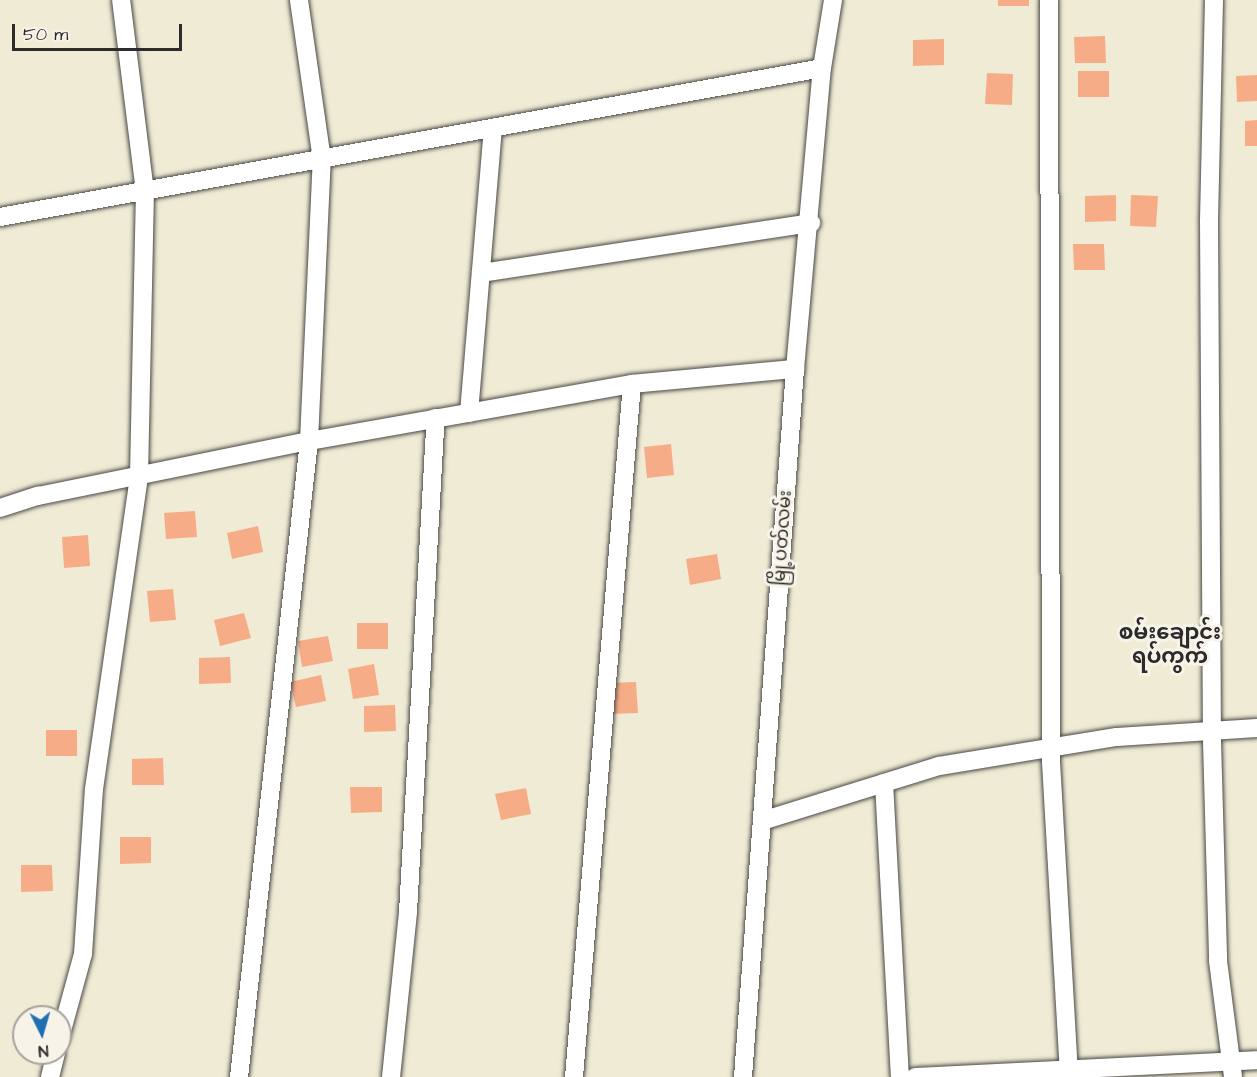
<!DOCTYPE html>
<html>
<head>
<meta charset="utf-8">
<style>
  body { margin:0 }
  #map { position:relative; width:1257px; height:1077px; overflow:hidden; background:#f0ebd5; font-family:"Architects Daughter","Noto Sans Myanmar",sans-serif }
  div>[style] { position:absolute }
  .building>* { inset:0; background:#f6ad87 }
  .roads { filter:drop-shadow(0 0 2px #494844) drop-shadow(0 0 2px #494844) }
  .street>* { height:18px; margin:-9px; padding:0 9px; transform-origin:9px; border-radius:9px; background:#fff }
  span { translate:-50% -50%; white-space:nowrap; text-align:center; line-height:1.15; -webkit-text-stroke:6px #f7f3e8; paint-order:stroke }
  .street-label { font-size:18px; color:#2b2b2b }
  .quarter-label { font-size:21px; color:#2b2b2b; font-weight:700 }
  .north { position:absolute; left:12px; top:1005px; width:60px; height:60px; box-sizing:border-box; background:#f7f3e8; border:2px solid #a5a39c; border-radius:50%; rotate:175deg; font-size:16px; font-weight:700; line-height:24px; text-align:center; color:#2b2b2b }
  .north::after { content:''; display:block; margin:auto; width:21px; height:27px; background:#1f6fb2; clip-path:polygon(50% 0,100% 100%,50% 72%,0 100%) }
  .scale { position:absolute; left:12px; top:24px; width:170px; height:27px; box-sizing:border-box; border:3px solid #2b2b2b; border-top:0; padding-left:8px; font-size:18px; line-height:21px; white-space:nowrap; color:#2b2b2b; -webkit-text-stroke:4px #f7f3e8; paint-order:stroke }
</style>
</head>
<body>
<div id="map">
  <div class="building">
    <i style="clip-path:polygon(998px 0,1029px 0,1029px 6px,998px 6px)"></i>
    <i style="clip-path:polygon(1105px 36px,1106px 63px,1075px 63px,1074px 37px)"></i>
    <i style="clip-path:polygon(944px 39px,944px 65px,913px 66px,913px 40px)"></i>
    <i style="clip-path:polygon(1078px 71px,1109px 71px,1109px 97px,1078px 97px)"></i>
    <i style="clip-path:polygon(987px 73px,1013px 74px,1012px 105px,985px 104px)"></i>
    <i style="clip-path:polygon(1257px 75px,1257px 101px,1237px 102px,1236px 76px)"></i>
    <i style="clip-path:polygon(1257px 120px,1257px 146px,1245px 146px,1245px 121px)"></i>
    <i style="clip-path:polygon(1116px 195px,1116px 221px,1085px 222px,1085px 196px)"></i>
    <i style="clip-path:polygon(1131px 195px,1158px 196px,1156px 227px,1130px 226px)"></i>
    <i style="clip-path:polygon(1073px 244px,1104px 244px,1105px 270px,1074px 270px)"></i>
    <i style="clip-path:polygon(671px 444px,674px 475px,647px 478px,644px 447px)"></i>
    <i style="clip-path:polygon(195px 511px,197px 537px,166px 539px,164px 513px)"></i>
    <i style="clip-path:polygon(258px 526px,263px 552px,232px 559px,227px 533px)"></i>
    <i style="clip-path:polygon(88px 535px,90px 566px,64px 568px,62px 537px)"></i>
    <i style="clip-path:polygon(717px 554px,721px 579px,690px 585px,686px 559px)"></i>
    <i style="clip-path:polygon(173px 589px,176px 620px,150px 622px,147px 591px)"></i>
    <i style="clip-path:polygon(244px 613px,251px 638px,220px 646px,214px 620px)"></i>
    <i style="clip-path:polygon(357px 623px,388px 623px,388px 649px,357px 649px)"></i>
    <i style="clip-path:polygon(328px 636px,333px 661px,302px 667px,298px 641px)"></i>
    <i style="clip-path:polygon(230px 657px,231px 683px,199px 684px,199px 658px)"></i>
    <i style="clip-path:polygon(374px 664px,379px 695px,353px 699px,348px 669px)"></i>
    <i style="clip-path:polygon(321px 675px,326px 701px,296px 707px,290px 682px)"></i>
    <i style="clip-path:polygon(636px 682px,638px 713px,611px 714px,610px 683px)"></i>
    <i style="clip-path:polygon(395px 705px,396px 731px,364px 732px,364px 706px)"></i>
    <i style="clip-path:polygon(46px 730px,77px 730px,77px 756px,46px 756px)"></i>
    <i style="clip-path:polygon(163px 758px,164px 785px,132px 785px,132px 759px)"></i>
    <i style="clip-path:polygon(350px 787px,382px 787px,382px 812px,351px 813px)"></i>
    <i style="clip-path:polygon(526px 788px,531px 814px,501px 820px,495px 794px)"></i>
    <i style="clip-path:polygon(120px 837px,151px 837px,151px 863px,120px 864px)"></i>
    <i style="clip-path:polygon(21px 865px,52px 865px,53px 891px,21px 892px)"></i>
  </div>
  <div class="roads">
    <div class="street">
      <i style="left:1049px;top:0;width:762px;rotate:89.85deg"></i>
      <i style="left:1051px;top:762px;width:316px;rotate:86.7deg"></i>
      <i style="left:1214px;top:0;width:221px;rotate:91.3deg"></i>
      <i style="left:1209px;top:221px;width:520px;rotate:89.67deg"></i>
      <i style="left:1212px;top:741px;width:220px;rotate:88.4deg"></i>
      <i style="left:1218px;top:961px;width:117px;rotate:82.6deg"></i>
      <i style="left:0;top:217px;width:835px;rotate:-10.27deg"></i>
      <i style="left:481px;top:273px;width:334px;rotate:-8.6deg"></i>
      <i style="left:469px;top:413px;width:285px;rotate:-85.2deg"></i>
      <i style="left:0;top:508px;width:40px;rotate:-18deg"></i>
      <i style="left:38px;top:496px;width:277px;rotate:-11.5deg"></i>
      <i style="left:309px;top:441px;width:328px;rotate:-10deg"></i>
      <i style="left:632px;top:384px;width:164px;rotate:-5.3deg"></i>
      <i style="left:884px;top:783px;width:294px;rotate:86.9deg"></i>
      <i style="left:762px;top:821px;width:185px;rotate:-17.3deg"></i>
      <i style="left:939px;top:766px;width:180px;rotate:-9.3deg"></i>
      <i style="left:1117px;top:737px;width:140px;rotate:-3.7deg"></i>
      <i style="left:60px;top:1038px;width:87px;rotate:-74.7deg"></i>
      <i style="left:83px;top:954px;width:165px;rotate:-86.2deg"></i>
      <i style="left:94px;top:789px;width:316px;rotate:-81.8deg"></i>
      <i style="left:139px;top:476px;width:284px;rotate:-88.8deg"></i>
      <i style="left:145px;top:192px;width:193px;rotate:-97.1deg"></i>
      <i style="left:50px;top:1077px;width:25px;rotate:-76deg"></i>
      <i style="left:239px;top:1077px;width:640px;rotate:-83.72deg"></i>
      <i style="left:309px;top:441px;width:281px;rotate:-87.4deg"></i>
      <i style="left:322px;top:160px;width:162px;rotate:-98.2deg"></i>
      <i style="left:391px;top:1077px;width:166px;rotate:-84.1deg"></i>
      <i style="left:408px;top:912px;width:495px;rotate:-86.8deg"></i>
      <i style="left:574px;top:1077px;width:695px;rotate:-85.22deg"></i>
      <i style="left:743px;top:1077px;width:710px;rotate:-85.8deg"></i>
      <i style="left:795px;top:369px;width:302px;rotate:-84.9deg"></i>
      <i style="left:822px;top:68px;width:69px;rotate:-80.8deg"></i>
      <i style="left:915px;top:1077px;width:342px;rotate:-2.8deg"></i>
    </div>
  </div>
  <div class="street-label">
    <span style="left:783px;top:538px;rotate:-86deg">မြို့ပတ်လမ်း</span>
  </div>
  <div class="quarter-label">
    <span style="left:1170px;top:645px">စမ်းချောင်း<br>ရပ်ကွက်</span>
  </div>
  <div class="north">N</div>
  <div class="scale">50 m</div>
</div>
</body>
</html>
